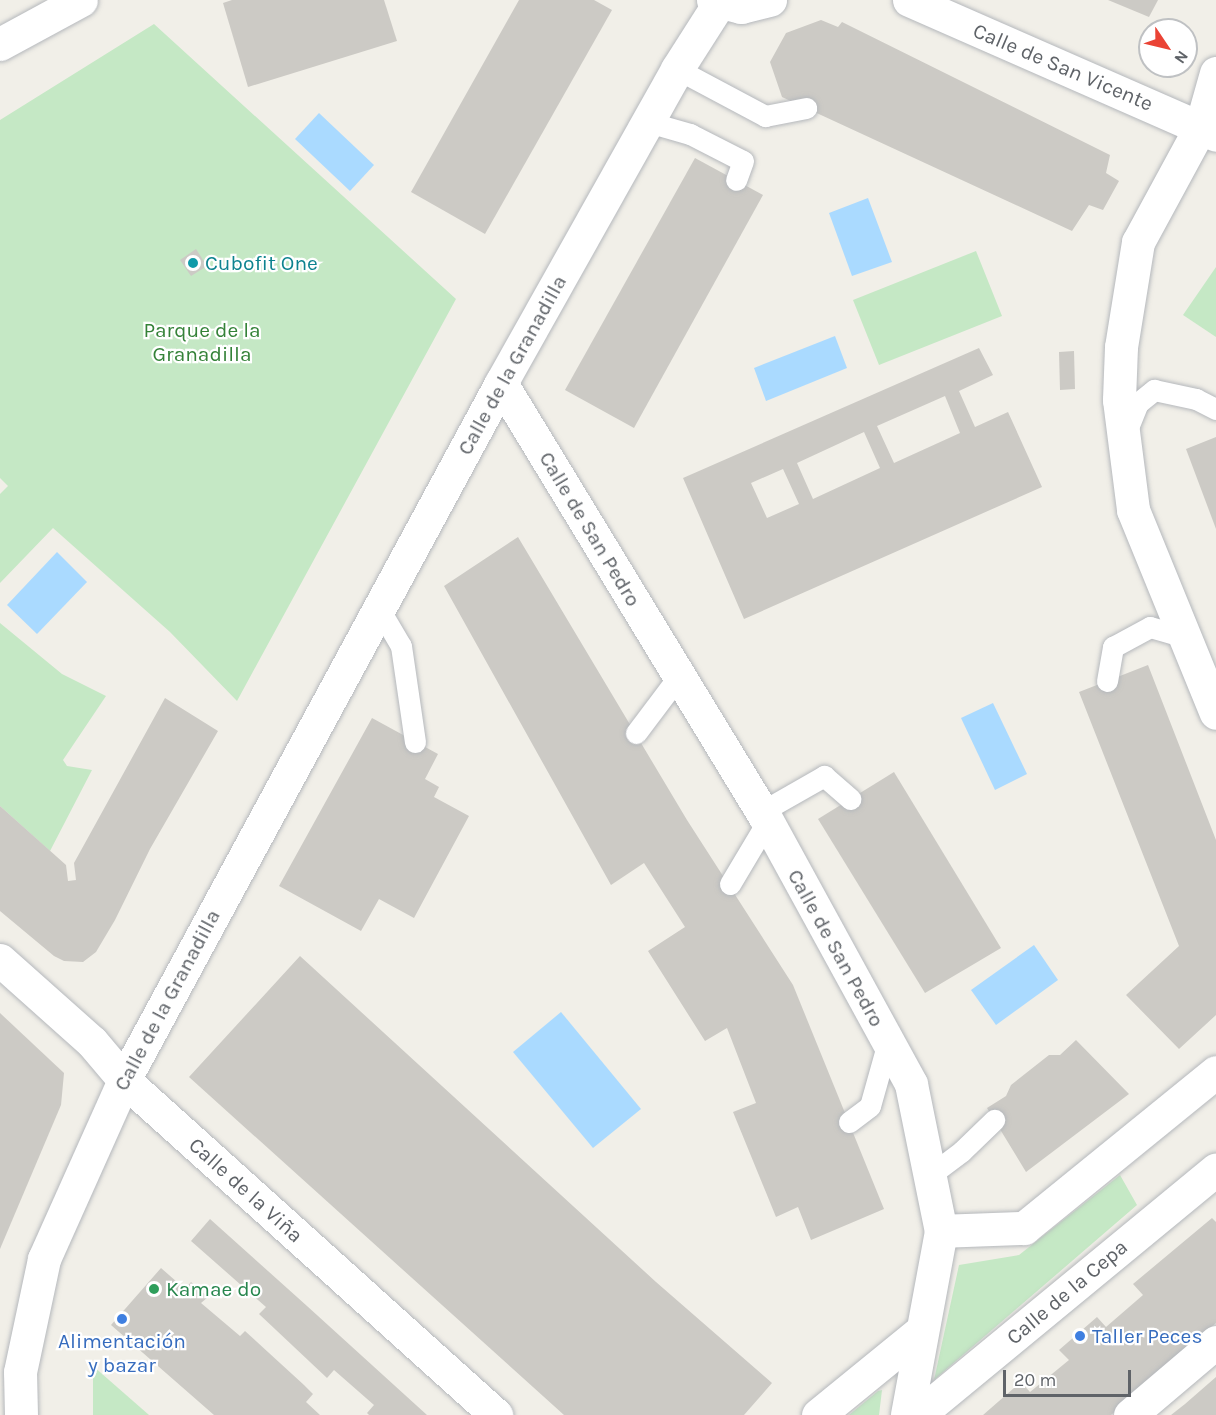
<!DOCTYPE html>
<html>
<head>
<meta charset="utf-8">
<style>
  body { margin:0 }
  #map { position:relative; width:1216px; height:1415px; overflow:hidden; background:#f1efe8; font-family:Karla,sans-serif }
  div>[style] { position:absolute }
  .green>* { inset:0; background:#c5e8c5 }
  .water>* { inset:0; background:#aadaff }
  .building>* { inset:0; background:#cccac5 }
  .roads { filter:drop-shadow(0 0 2px #b5b8bc) drop-shadow(0 0 2px #b5b8bc) }
  .lane>* { height:21px; margin:-10.5px; padding:0 10.5px; transform-origin:10.5px; border-radius:10.5px; background:#fff }
  .street>* { height:33px; margin:-16.5px; padding:0 16.5px; transform-origin:16.5px; border-radius:16.5px; background:#fff }
  .dots>* { width:16px; height:16px; translate:-50% -50%; box-sizing:border-box; border:3px solid #fff; border-radius:50% }
  span { translate:-50% -50%; white-space:nowrap; text-align:center; line-height:1.15; -webkit-text-stroke:4.5px #fff; paint-order:stroke }
  .street-label { font-size:21px; color:#5f6368 }
  .culture-label { font-size:21px; color:#0d838f }
  .left { translate:0 -50%; text-align:left }
  .park-label { font-size:21px; color:#348238 }
  .leisure-label { font-size:21px; color:#27864d }
  .shop-label { font-size:21px; color:#366cbe }
  .north { position:absolute; left:1138px; top:18px; width:60px; height:60px; box-sizing:border-box; background:#fff; border:2px solid #bfc1c3; border-radius:50%; rotate:125deg; font-size:16px; font-weight:700; line-height:24px; text-align:center; color:#5f6368 }
  .north::after { content:''; display:block; margin:auto; width:21px; height:27px; background:#ea4335; clip-path:polygon(50% 0,100% 100%,50% 72%,0 100%) }
  .scale { position:absolute; left:1003px; top:1370px; width:128px; height:27px; box-sizing:border-box; border:3px solid #5f6368; border-top:0; padding-left:8px; font-size:18px; line-height:21px; white-space:nowrap; color:#5f6368; -webkit-text-stroke:4px #fff; paint-order:stroke }
</style>
</head>
<body>
<div id="map">
  <div class="green">
    <i style="clip-path:polygon(154px 24px,456px 299px,237px 701px,170px 632px,53px 528px,0 583px,0 494px,8px 486px,0 478px,0 120px)"></i>
    <i style="clip-path:polygon(976px 251px,1002px 316px,879px 365px,853px 300px)"></i>
    <i style="clip-path:polygon(1216px 267px,1216px 337px,1183px 315px)"></i>
    <i style="clip-path:polygon(0 623px,62px 674px,106px 696px,63px 760px,67px 766px,92px 770px,50px 851px,0 806px)"></i>
    <i style="clip-path:polygon(1120px 1175px,1137px 1205px,934px 1380px,959px 1265px,1019px 1255px)"></i>
    <i style="clip-path:polygon(93px 1366px,149px 1415px,93px 1415px)"></i>
    <i style="clip-path:polygon(882px 1390px,879px 1415px,849px 1415px,878px 1391px)"></i>
  </div>
  <div class="water">
    <i style="clip-path:polygon(319px 113px,374px 165px,350px 191px,295px 139px)"></i>
    <i style="clip-path:polygon(868px 198px,892px 262px,852px 276px,829px 213px)"></i>
    <i style="clip-path:polygon(835px 336px,847px 368px,766px 401px,754px 368px)"></i>
    <i style="clip-path:polygon(57px 552px,87px 582px,37px 634px,7px 605px)"></i>
    <i style="clip-path:polygon(993px 703px,1027px 774px,995px 790px,961px 718px)"></i>
    <i style="clip-path:polygon(1034px 945px,1058px 980px,996px 1025px,971px 990px)"></i>
    <i style="clip-path:polygon(561px 1012px,641px 1109px,593px 1148px,513px 1052px)"></i>
  </div>
  <div class="building">
    <i style="clip-path:polygon(232px 0,384px 0,397px 41px,248px 87px,223px 3px)"></i>
    <i style="clip-path:polygon(519px 0,594px 0,612px 10px,485px 234px,411px 192px)"></i>
    <i style="clip-path:polygon(1108px 0,1158px 0,1149px 17px)"></i>
    <i style="clip-path:polygon(821px 20px,838px 27px,842px 22px,1110px 155px,1106px 173px,1119px 181px,1103px 210px,1089px 205px,1072px 231px,782px 97px,770px 62px,786px 33px)"></i>
    <i style="clip-path:polygon(695px 158px,763px 195px,634px 428px,565px 390px)"></i>
    <i style="clip-path:polygon(196px 249px,207px 266px,191px 276px,180px 260px)"></i>
    <i style="clip-path:polygon(evenodd,979px 348px,993px 375px,959px 391px,975px 427px,1008px 412px,1042px 487px,744px 619px,683px 478px,979px 348px,945px 396px,960px 433px,894px 463px,877px 426px,945px 396px,979px 348px,864px 432px,880px 468px,813px 499px,797px 463px,864px 432px,979px 348px,783px 469px,799px 504px,767px 518px,751px 483px,783px 469px)"></i>
    <i style="clip-path:polygon(1074px 351px,1075px 389px,1060px 390px,1059px 352px)"></i>
    <i style="clip-path:polygon(1216px 437px,1216px 529px,1186px 449px)"></i>
    <i style="clip-path:polygon(518px 537px,687px 820px,793px 985px,884px 1209px,811px 1240px,798px 1207px,776px 1217px,733px 1112px,756px 1103px,727px 1028px,705px 1041px,648px 951px,685px 927px,644px 863px,611px 885px,444px 586px)"></i>
    <i style="clip-path:polygon(1148px 665px,1216px 840px,1216px 1015px,1179px 1049px,1126px 995px,1179px 946px,1079px 692px)"></i>
    <i style="clip-path:polygon(165px 698px,218px 731px,150px 849px,115px 920px,96px 952px,83px 962px,64px 961px,54px 956px,0 911px,0 806px,66px 865px,68px 881px,76px 880px,74px 863px)"></i>
    <i style="clip-path:polygon(372px 718px,438px 754px,425px 779px,439px 787px,434px 797px,469px 816px,414px 918px,379px 899px,361px 931px,279px 886px)"></i>
    <i style="clip-path:polygon(894px 772px,1001px 948px,925px 993px,818px 819px)"></i>
    <i style="clip-path:polygon(300px 956px,656px 1282px,772px 1383px,744px 1415px,564px 1415px,189px 1077px)"></i>
    <i style="clip-path:polygon(0 1013px,64px 1073px,61px 1105px,0 1249px)"></i>
    <i style="clip-path:polygon(1076px 1040px,1129px 1094px,1026px 1172px,987px 1108px,1006px 1096px,1011px 1085px,1049px 1055px,1060px 1055px)"></i>
    <i style="clip-path:polygon(1212px 1218px,1216px 1222px,1216px 1323px,1111px 1415px,983px 1415px,1021px 1382px,1030px 1392px,1069px 1360px,1059px 1350px,1097px 1317px,1106px 1327px,1143px 1295px,1133px 1284px)"></i>
    <i style="clip-path:polygon(210px 1219px,307px 1306px,427px 1415px,369px 1415px,367px 1413px,374px 1405px,334px 1370px,327px 1378px,259px 1314px,266px 1307px,191px 1241px)"></i>
    <i style="clip-path:polygon(161px 1268px,185px 1289px,191px 1282px,208px 1297px,201px 1303px,240px 1336px,245px 1331px,304px 1385px,313px 1394px,306px 1402px,320px 1415px,214px 1415px,111px 1325px)"></i>
    <i style="clip-path:polygon(1216px 1377px,1216px 1415px,1171px 1415px,1185px 1404px)"></i>
  </div>
  <div class="roads">
    <div class="lane">
      <i style="left:677px;top:69px;width:100px;rotate:28.1deg"></i>
      <i style="left:765px;top:116px;width:42px;rotate:-11deg"></i>
      <i style="left:648px;top:122px;width:44px;rotate:15.9deg"></i>
      <i style="left:690px;top:134px;width:59px;rotate:27deg"></i>
      <i style="left:743px;top:161px;width:20px;rotate:110deg"></i>
      <i style="left:1127px;top:430px;width:29px;rotate:-68deg"></i>
      <i style="left:1138px;top:403px;width:21px;rotate:-39deg"></i>
      <i style="left:1154px;top:390px;width:43px;rotate:12.1deg"></i>
      <i style="left:1196px;top:399px;width:22px;rotate:27deg"></i>
      <i style="left:378px;top:607px;width:45px;rotate:59.5deg"></i>
      <i style="left:401px;top:646px;width:97px;rotate:81.7deg"></i>
      <i style="left:1107px;top:681px;width:35px;rotate:-80deg"></i>
      <i style="left:1113px;top:647px;width:42px;rotate:-28.4deg"></i>
      <i style="left:1150px;top:627px;width:36px;rotate:16deg"></i>
      <i style="left:636px;top:733px;width:71px;rotate:-53deg"></i>
      <i style="left:761px;top:812px;width:73px;rotate:-29.7deg"></i>
      <i style="left:824px;top:776px;width:35px;rotate:41deg"></i>
      <i style="left:730px;top:884px;width:72px;rotate:-59.2deg"></i>
      <i style="left:849px;top:1122px;width:26px;rotate:-37deg"></i>
      <i style="left:870px;top:1106px;width:66px;rotate:-74.3deg"></i>
      <i style="left:929px;top:1176px;width:41px;rotate:-37.1deg"></i>
      <i style="left:962px;top:1151px;width:45px;rotate:-44.1deg"></i>
    </div>
    <div class="street">
      <i style="left:713px;top:0;width:29px;rotate:14deg"></i>
      <i style="left:741px;top:7px;width:30px;rotate:-14deg"></i>
      <i style="left:909px;top:0;width:335px;rotate:23.7deg"></i>
      <i style="left:0;top:44px;width:92px;rotate:-28.5deg"></i>
      <i style="left:1216px;top:73px;width:55px;rotate:105.8deg"></i>
      <i style="left:1201px;top:126px;width:132px;rotate:118.5deg"></i>
      <i style="left:1138px;top:242px;width:106px;rotate:99.2deg"></i>
      <i style="left:1121px;top:347px;width:53px;rotate:92.2deg"></i>
      <i style="left:1119px;top:400px;width:111px;rotate:82.7deg"></i>
      <i style="left:1133px;top:510px;width:219px;rotate:67.8deg"></i>
      <i style="left:501px;top:383px;width:508px;rotate:58.69deg"></i>
      <i style="left:765px;top:817px;width:304px;rotate:61.3deg"></i>
      <i style="left:911px;top:1084px;width:150px;rotate:78.5deg"></i>
      <i style="left:941px;top:1231px;width:187px;rotate:100.5deg"></i>
      <i style="left:0;top:960px;width:123px;rotate:41.7deg"></i>
      <i style="left:92px;top:1042px;width:50px;rotate:49.9deg"></i>
      <i style="left:124px;top:1080px;width:501px;rotate:42deg"></i>
      <i style="left:941px;top:1231px;width:83px;rotate:-2.1deg"></i>
      <i style="left:1024px;top:1228px;width:247px;rotate:-39.1deg"></i>
      <i style="left:21px;top:1415px;width:43px;rotate:-91.3deg"></i>
      <i style="left:20px;top:1372px;width:116px;rotate:-78deg"></i>
      <i style="left:44px;top:1259px;width:196px;rotate:-65.9deg"></i>
      <i style="left:124px;top:1080px;width:792px;rotate:-61.59deg"></i>
      <i style="left:501px;top:383px;width:360px;rotate:-60.7deg"></i>
      <i style="left:677px;top:69px;width:78px;rotate:-57.5deg"></i>
      <i style="left:818px;top:1415px;width:133px;rotate:-39.2deg"></i>
      <i style="left:918px;top:1415px;width:386px;rotate:-39.5deg"></i>
      <i style="left:1130px;top:1415px;width:113px;rotate:-40.3deg"></i>
    </div>
  </div>
  <div class="dots">
    <i style="left:193px;top:263px;background:#0f9aa8"></i>
    <i style="left:154px;top:1289px;background:#2e9e5b"></i>
    <i style="left:122px;top:1319px;background:#3f7fe0"></i>
    <i style="left:1080px;top:1336px;background:#3f7fe0"></i>
  </div>
  <div class="street-label">
    <span style="left:1063px;top:67px;rotate:23deg">Calle de San Vicente</span>
    <span style="left:512px;top:365px;rotate:-61deg">Calle de la Granadilla</span>
    <span style="left:590px;top:529px;rotate:59deg">Calle de San Pedro</span>
    <span style="left:836px;top:948px;rotate:61deg">Calle de San Pedro</span>
    <span style="left:167px;top:1000px;rotate:-62deg">Calle de la Granadilla</span>
    <span style="left:246px;top:1190px;rotate:42deg">Calle de la Viña</span>
    <span style="left:1067px;top:1292px;rotate:-40deg">Calle de la Cepa</span>
  </div>
  <div class="culture-label">
    <span class="left" style="left:205px;top:263px">Cubofit One</span>
  </div>
  <div class="park-label">
    <span style="left:202px;top:342px">Parque de la<br>Granadilla</span>
  </div>
  <div class="leisure-label">
    <span class="left" style="left:166px;top:1289px">Kamae do</span>
  </div>
  <div class="shop-label">
    <span class="left" style="left:1092px;top:1336px">Taller Peces</span>
    <span style="left:122px;top:1353px">Alimentación<br>y bazar</span>
  </div>
  <div class="north">N</div>
  <div class="scale">20 m</div>
</div>
</body>
</html>
